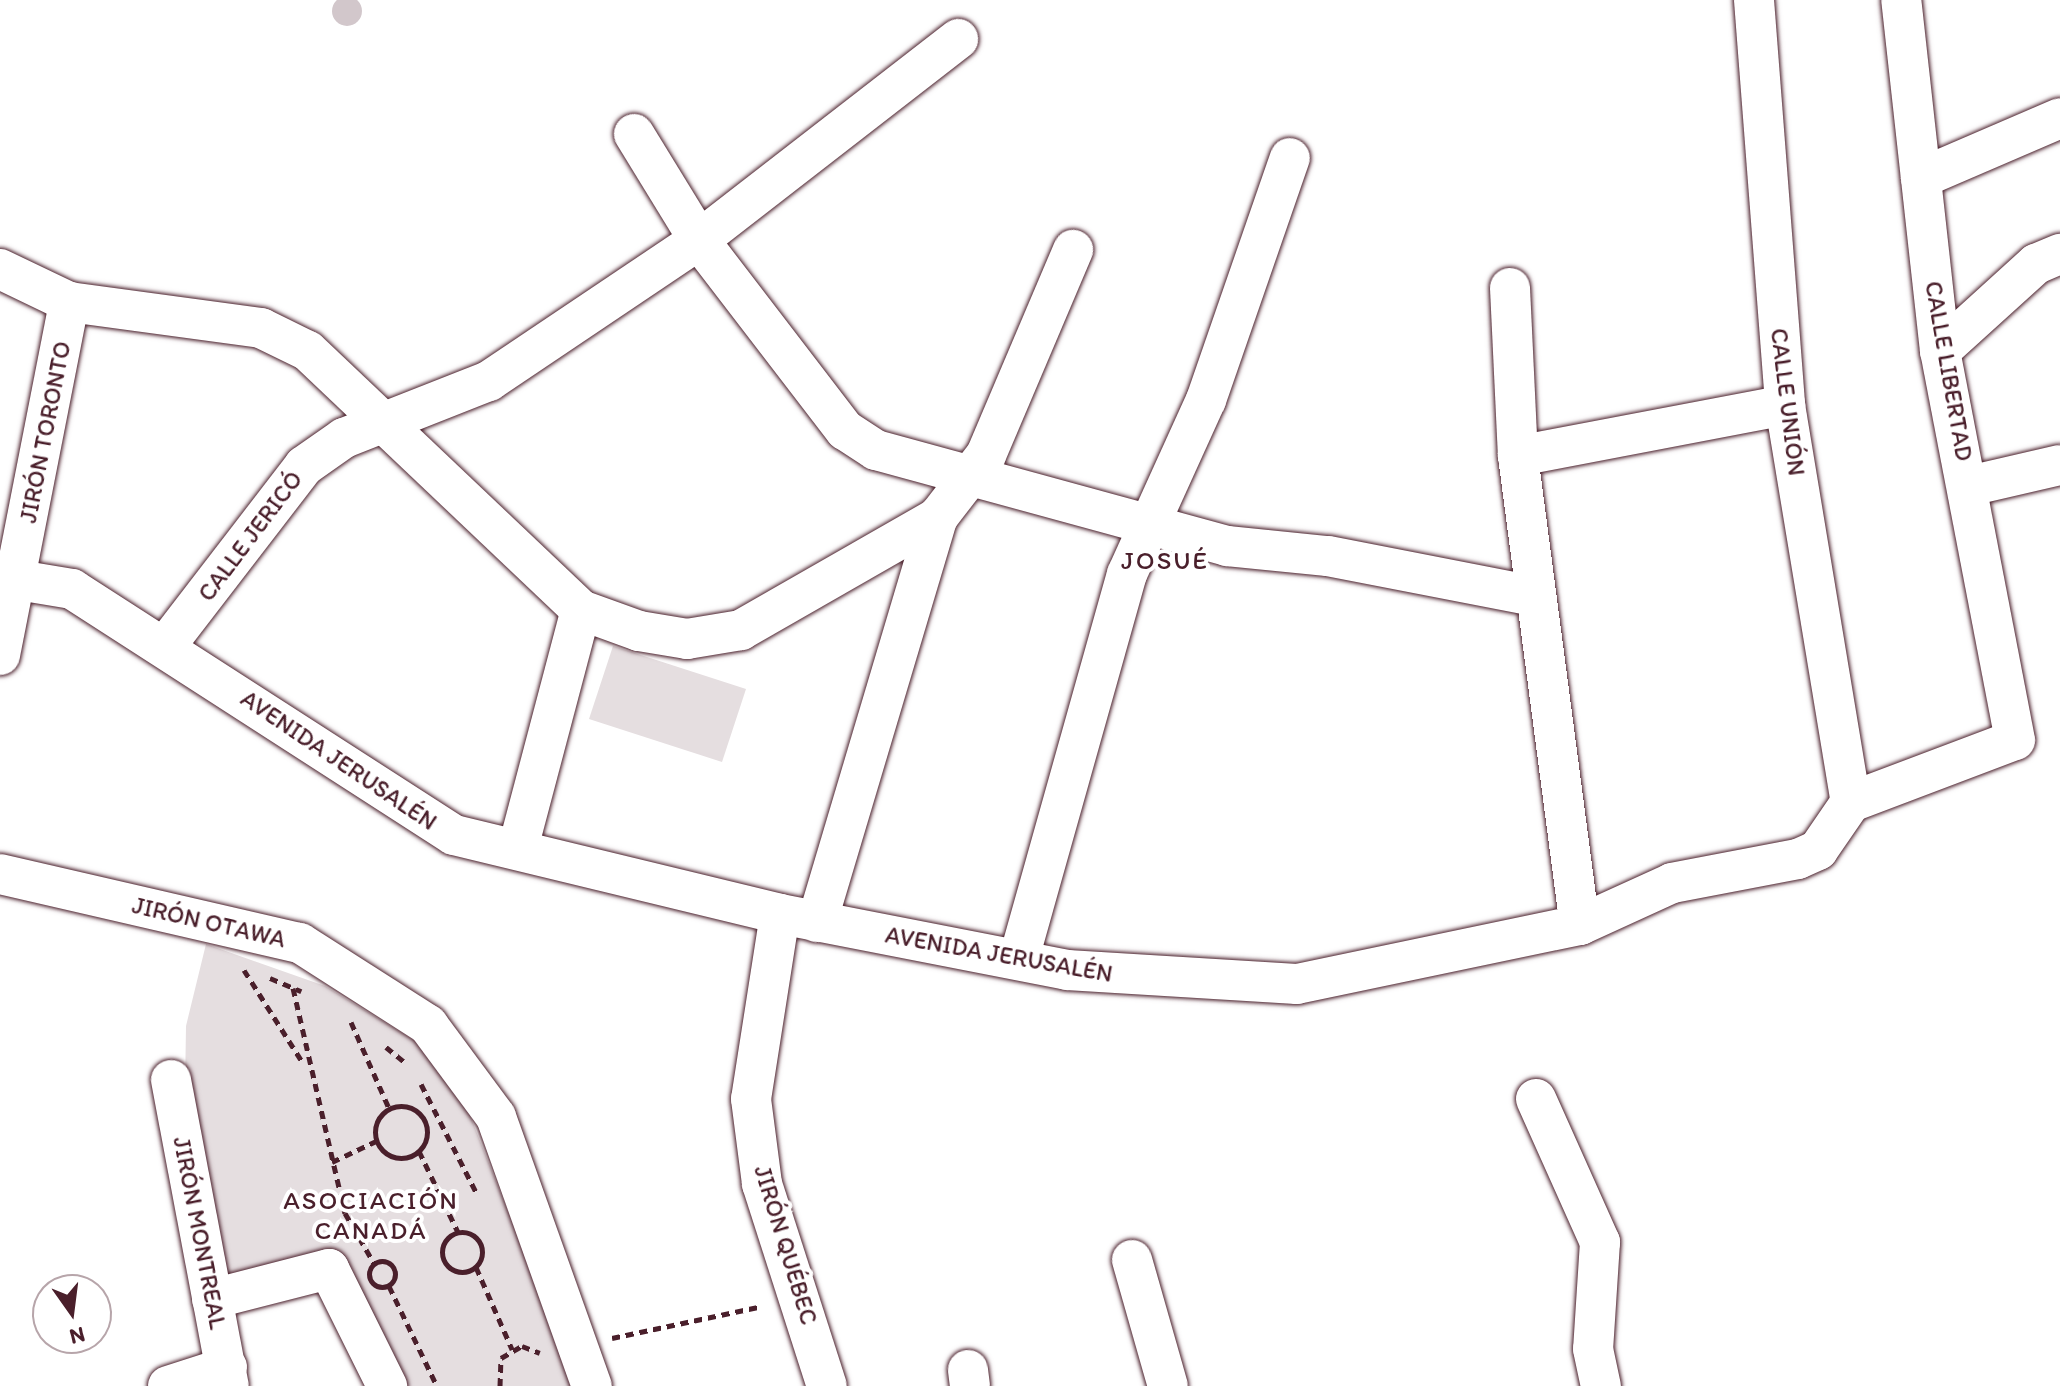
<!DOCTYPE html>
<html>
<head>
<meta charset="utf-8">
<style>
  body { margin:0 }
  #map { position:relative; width:2060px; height:1386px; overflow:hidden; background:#fff; font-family:Itim,sans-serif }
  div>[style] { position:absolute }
  .green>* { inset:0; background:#e5dee0 }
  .building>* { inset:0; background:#d2c7cb }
  .round { border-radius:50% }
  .path>* { height:5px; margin-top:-2.5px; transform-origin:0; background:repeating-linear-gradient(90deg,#4a1f2b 0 8px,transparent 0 14px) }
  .path>.ring { margin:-2.5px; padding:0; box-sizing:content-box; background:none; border:5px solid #4a1f2b; border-radius:50% }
  .roads { filter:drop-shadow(0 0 2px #4a1f2b) drop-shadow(0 0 2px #4a1f2b) }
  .street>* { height:40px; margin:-20px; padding:0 20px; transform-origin:20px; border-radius:20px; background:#fff }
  span { translate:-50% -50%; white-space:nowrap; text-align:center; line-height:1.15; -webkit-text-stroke:8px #fff; paint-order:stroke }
  .street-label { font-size:24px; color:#4a1f2b }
  .neighbourhood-label { font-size:26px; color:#4a1f2b; letter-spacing:2px }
  .north { position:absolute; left:32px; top:1274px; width:80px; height:80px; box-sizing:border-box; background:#fff; border:2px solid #b7a5aa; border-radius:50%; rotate:166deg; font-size:22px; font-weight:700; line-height:32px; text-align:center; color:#4a1f2b }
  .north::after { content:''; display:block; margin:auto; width:28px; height:36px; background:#4a1f2b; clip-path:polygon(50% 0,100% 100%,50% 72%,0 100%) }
</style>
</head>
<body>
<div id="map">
  <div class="green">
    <i style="clip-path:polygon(613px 646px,746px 689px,722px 762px,589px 719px)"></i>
    <i style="clip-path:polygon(206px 944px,325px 986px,415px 1041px,469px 1113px,577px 1386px,399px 1386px,344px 1268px,222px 1285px,185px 1088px,186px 1026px)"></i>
  </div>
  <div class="building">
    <i class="round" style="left:332px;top:-4px;width:30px;height:30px"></i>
  </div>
  <div class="path">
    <i style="left:244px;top:970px;width:110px;rotate:57.6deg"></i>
    <i style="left:270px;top:978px;width:34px;rotate:23deg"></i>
    <i style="left:293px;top:988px;width:231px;rotate:77deg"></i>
    <i style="left:345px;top:1213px;width:58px;rotate:59.9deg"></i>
    <i style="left:351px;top:1022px;width:94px;rotate:66.2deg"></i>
    <i style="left:386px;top:1047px;width:26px;rotate:39deg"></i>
    <i style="left:421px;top:1084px;width:123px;rotate:63deg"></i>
    <i class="ring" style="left:375px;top:1106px;width:47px;height:47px"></i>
    <i style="left:419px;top:1151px;width:90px;rotate:64.3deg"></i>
    <i style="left:332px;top:1162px;width:49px;rotate:-25.5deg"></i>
    <i class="ring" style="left:442px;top:1232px;width:35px;height:35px"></i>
    <i class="ring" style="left:369px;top:1261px;width:21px;height:21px"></i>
    <i style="left:476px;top:1267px;width:90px;rotate:66.3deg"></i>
    <i style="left:389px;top:1286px;width:111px;rotate:64.4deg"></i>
    <i style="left:612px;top:1338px;width:153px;rotate:-12deg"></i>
    <i style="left:500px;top:1386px;width:28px;rotate:-88deg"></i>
    <i style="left:501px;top:1358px;width:24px;rotate:-30deg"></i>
    <i style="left:522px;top:1346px;width:19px;rotate:21deg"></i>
  </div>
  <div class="roads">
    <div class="street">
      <i style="left:1754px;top:0;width:406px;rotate:85.6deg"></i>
      <i style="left:1785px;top:405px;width:402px;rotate:80.6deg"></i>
      <i style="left:634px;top:134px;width:124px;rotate:58.5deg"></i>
      <i style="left:699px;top:240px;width:240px;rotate:52.5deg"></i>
      <i style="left:845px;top:430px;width:37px;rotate:33deg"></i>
      <i style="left:876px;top:450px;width:364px;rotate:15.3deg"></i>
      <i style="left:1227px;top:546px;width:101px;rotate:5.7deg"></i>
      <i style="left:1328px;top:556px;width:209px;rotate:11deg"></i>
      <i style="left:1921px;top:178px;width:151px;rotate:-23.3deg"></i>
      <i style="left:0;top:269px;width:76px;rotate:25.6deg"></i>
      <i style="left:69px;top:302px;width:194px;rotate:7.7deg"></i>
      <i style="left:261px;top:328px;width:52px;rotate:26.1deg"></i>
      <i style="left:308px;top:351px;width:376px;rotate:43.5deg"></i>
      <i style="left:581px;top:610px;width:62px;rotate:19.9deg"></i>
      <i style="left:639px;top:631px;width:49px;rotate:9.5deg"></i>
      <i style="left:687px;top:639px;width:55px;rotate:-9.5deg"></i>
      <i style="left:741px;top:630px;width:227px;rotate:-29.8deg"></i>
      <i style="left:1510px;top:288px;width:168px;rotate:87.3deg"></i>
      <i style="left:1518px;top:456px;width:473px;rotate:82.5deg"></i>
      <i style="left:1940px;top:351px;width:130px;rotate:-42.2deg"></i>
      <i style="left:2036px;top:264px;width:26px;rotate:-23deg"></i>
      <i style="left:1518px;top:456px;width:272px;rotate:-10.8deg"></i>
      <i style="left:1969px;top:486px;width:93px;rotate:-13deg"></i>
      <i style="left:0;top:577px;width:73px;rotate:9.5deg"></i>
      <i style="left:72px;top:589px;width:454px;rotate:32.8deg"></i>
      <i style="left:454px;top:835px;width:335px;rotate:13.6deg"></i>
      <i style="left:780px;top:914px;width:292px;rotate:11deg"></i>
      <i style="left:1067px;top:970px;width:230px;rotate:3.5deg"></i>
      <i style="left:1297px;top:984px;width:289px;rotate:-11.8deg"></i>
      <i style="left:1580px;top:925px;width:101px;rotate:-24.5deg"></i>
      <i style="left:1672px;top:883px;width:128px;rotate:-10.8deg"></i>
      <i style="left:1798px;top:859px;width:22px;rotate:-24deg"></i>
      <i style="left:1818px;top:850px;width:58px;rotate:-55.5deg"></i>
      <i style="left:1851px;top:802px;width:175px;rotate:-20.7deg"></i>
      <i style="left:2015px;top:740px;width:396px;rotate:-100.9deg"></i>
      <i style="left:1940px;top:351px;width:353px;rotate:-96.3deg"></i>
      <i style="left:167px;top:644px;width:225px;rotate:-52.4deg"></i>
      <i style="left:304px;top:466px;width:49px;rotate:-35deg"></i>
      <i style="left:344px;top:438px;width:156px;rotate:-21.5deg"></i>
      <i style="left:489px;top:381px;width:253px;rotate:-33.9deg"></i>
      <i style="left:699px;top:240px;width:328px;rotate:-37.8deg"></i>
      <i style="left:0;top:655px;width:360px;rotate:-78.9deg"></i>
      <i style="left:518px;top:848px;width:246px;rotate:-75.2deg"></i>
      <i style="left:0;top:874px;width:308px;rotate:13deg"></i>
      <i style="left:300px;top:943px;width:152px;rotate:32.6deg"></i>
      <i style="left:428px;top:1025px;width:114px;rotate:53.5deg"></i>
      <i style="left:496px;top:1117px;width:286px;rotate:70.4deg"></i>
      <i style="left:780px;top:914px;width:187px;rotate:98.9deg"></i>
      <i style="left:751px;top:1099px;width:86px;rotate:82.6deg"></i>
      <i style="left:762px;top:1184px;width:212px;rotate:72.2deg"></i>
      <i style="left:817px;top:922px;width:423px;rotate:-73.4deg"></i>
      <i style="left:938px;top:517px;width:78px;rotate:-52.3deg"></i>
      <i style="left:986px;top:455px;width:223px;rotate:-67deg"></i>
      <i style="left:1019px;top:958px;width:399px;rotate:-74.3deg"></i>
      <i style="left:1127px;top:574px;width:191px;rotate:-65.6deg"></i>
      <i style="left:1206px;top:400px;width:256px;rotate:-70.9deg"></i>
      <i style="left:171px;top:1080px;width:311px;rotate:79.3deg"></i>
      <i style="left:1536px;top:1099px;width:157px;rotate:65.9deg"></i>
      <i style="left:1600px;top:1242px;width:107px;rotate:93.7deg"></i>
      <i style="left:1593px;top:1349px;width:38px;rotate:78deg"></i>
      <i style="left:1132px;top:1260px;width:131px;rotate:74.1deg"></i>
      <i style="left:212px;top:1299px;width:121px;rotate:-14.4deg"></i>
      <i style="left:329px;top:1269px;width:131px;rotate:63.6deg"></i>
      <i style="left:968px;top:1370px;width:16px;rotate:83deg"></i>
      <i style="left:168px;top:1386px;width:62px;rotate:-17.9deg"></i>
    </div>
  </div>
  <div class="street-label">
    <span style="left:1949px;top:371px;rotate:80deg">CALLE LIBERTAD</span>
    <span style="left:1788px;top:402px;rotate:83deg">CALLE UNIÓN</span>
    <span style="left:45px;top:432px;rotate:-79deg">JIRÓN TORONTO</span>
    <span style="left:250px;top:536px;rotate:-53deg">CALLE JERICÓ</span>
    <span style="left:339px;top:760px;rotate:34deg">AVENIDA JERUSALÉN</span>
    <span style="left:209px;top:922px;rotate:13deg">JIRÓN OTAWA</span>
    <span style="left:999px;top:954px;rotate:10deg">AVENIDA JERUSALÉN</span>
    <span style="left:200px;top:1233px;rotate:79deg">JIRÓN MONTREAL</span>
    <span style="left:786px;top:1245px;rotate:73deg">JIRÓN QUÉBEC</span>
  </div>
  <div class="neighbourhood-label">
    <span style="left:1165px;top:561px">JOSUÉ</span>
    <span style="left:371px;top:1216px">ASOCIACIÓN<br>CANADÁ</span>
  </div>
  <div class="north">N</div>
</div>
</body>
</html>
